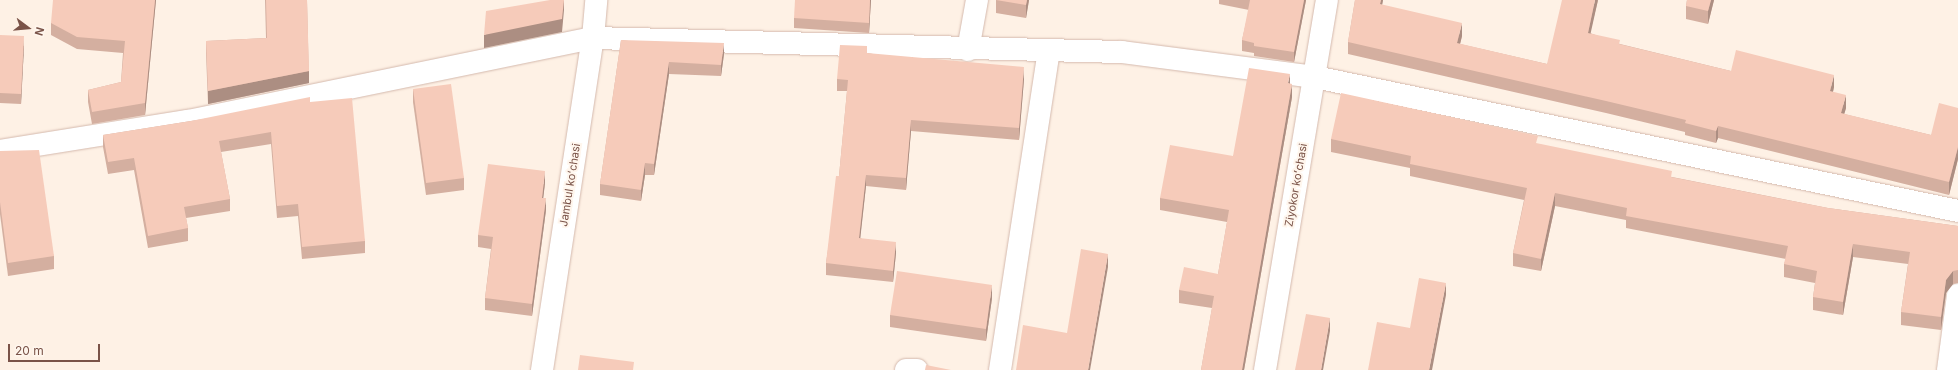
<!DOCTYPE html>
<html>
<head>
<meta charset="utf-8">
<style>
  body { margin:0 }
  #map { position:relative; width:1958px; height:370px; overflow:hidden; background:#fef1e5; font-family:Inter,sans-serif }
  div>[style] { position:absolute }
  .roads { filter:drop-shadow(0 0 1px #d4b9ad) drop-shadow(0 0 1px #d4b9ad) }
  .minor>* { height:22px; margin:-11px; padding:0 11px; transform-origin:11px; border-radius:11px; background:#fff }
  .wall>* { inset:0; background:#d4afa0 }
  .shaded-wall>* { inset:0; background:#ac8e82 }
  .building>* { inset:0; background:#f6cbba }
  span { translate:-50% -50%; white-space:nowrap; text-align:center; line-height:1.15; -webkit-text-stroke:4px #fff6ed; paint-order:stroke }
  .street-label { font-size:11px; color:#7a5348 }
  .north { position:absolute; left:8px; top:8px; width:40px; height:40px; -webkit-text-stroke:3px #fff6ed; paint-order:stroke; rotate:106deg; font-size:11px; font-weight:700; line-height:16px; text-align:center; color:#7a5348 }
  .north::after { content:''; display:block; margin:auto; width:14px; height:18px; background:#7a5348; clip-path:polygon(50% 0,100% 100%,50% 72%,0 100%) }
  .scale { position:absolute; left:8px; top:344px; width:92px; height:18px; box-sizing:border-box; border:2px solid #7a5348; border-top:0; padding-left:5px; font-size:12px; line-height:14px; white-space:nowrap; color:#7a5348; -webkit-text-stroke:3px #fff6ed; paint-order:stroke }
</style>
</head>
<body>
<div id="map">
  <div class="roads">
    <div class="minor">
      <i style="left:968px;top:50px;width:51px;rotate:-79.8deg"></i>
      <i style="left:0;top:151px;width:190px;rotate:-9.1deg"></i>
      <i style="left:188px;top:121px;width:413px;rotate:-11.6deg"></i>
      <i style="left:593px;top:38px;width:529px;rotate:1.52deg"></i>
      <i style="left:1122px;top:52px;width:195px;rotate:7.4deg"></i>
      <i style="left:1315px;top:77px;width:657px;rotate:11.77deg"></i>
      <i style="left:542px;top:370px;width:336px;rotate:-81.3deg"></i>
      <i style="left:593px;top:38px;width:38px;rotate:-85deg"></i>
      <i style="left:906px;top:370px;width:11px"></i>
      <i style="left:1000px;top:370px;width:323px;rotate:-81.3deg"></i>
      <i style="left:1265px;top:370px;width:375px;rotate:-80.5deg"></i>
      <i style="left:1948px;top:370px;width:76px;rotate:-82.4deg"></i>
    </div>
  </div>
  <div class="wall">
    <i style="clip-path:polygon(156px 0,145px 115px,92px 124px,88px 102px,88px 90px,121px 82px,123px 53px,77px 49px,51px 35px,51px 23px)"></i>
    <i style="clip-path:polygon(265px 0,307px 0,309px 83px,208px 104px,206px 53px,206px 41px,266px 38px)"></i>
    <i style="clip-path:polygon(871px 0,869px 33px,794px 28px,794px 18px)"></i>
    <i style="clip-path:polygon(996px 0,1029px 0,1026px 18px,996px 13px)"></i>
    <i style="clip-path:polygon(1219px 0,1306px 0,1294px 62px,1254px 56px,1254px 53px,1242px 51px,1242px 40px,1249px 10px,1219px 4px)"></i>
    <i style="clip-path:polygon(1355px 0,1383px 0,1382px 5px,1462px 36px,1460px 44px,1547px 64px,1598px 0,1590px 33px,1620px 44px,1731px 71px,1834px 87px,1833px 92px,1846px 108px,1844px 114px,1931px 135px,1958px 108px,1958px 159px,1949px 195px,1718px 138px,1716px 143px,1685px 135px,1685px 132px,1606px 113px,1348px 54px,1348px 42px)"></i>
    <i style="clip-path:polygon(1687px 0,1714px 0,1708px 24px,1686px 19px,1686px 6px)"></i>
    <i style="clip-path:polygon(0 35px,24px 46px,21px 104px,0 103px)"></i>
    <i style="clip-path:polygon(621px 40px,724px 54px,721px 76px,669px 74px,654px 175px,645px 175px,641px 201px,600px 195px,600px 184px)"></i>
    <i style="clip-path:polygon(867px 53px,1024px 79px,1019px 140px,911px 131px,906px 190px,866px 186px,860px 238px,896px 253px,893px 282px,826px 275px,826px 263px,839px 176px,847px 91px,837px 91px,837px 79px)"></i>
    <i style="clip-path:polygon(1290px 84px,1292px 97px,1244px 370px,1201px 370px,1212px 308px,1179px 303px,1179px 290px,1218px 274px,1227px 222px,1160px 210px,1160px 198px,1233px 156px)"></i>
    <i style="clip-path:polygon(413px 89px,464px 178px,464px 190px,426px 195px,413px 102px)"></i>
    <i style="clip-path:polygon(310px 102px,365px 241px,365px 253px,302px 259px,298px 216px,277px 218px,271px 144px,221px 152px,230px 199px,230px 211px,186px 218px,188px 228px,188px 241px,148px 248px,134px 170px,108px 174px,103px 147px,103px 135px)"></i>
    <i style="clip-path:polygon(1331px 139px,1538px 144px,1672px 177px,1828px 208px,1958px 226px,1958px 283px,1953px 284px,1946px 293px,1941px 330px,1901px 325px,1901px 312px,1908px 264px,1853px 257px,1843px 315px,1813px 310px,1813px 297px,1815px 283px,1784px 277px,1784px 264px,1786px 259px,1626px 228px,1626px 220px,1555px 206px,1541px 271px,1513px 266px,1513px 253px,1524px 200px,1410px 176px,1410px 168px,1331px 152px)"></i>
    <i style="clip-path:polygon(0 151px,54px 256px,54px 269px,8px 276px,0 214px)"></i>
    <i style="clip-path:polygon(545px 183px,543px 198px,546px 210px,532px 316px,485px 310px,485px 298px,491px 249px,478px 247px,478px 235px)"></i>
    <i style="clip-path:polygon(992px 298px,986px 341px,890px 327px,890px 315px)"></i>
  </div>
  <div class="shaded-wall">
    <i style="clip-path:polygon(155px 0,156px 0,145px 115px,145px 103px)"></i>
    <i style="clip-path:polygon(564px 0,564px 10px,562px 32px,484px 48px,484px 35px)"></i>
    <i style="clip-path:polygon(870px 0,871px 0,869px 33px,869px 23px)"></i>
    <i style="clip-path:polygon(1027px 0,1029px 0,1026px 18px,1026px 5px)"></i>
    <i style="clip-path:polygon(1304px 0,1306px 0,1294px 62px,1294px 52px)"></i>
    <i style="clip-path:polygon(1381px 0,1383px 0,1380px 16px,1380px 4px)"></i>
    <i style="clip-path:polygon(1595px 0,1598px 0,1588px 45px,1588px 33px)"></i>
    <i style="clip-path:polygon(1711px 0,1714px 0,1708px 24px,1708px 11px)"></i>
    <i style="clip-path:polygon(1462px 23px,1462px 36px,1457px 56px,1457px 43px)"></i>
    <i style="clip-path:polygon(24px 36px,24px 46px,21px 104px,21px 94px)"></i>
    <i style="clip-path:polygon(724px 43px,724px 54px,721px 76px,721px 65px)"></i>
    <i style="clip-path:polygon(669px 62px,669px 74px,654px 175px,654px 164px)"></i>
    <i style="clip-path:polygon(1024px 67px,1024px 79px,1019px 140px,1019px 128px)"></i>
    <i style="clip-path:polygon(309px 71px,309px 83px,208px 104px,208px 91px)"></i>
    <i style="clip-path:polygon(1290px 74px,1290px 86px,1288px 83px)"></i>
    <i style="clip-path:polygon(1834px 75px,1834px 87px,1830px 104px,1830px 91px)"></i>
    <i style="clip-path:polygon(1292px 84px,1292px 97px,1244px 370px,1242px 370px)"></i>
    <i style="clip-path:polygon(1846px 95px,1846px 108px,1841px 125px,1841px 113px)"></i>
    <i style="clip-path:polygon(911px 120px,911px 131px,906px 190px,906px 178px)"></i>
    <i style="clip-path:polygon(1718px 126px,1718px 138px,1716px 143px,1716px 131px)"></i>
    <i style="clip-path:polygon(1958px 147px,1958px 159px,1949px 195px,1949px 182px)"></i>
    <i style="clip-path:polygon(645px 163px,645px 175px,641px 201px,641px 190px)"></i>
    <i style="clip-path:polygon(545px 171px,545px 183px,542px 209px,542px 198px)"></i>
    <i style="clip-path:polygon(866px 175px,866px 186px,859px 250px,859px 238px)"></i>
    <i style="clip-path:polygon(1555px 193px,1555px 206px,1541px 271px,1541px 259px)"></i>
    <i style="clip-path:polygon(546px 198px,546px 210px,532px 316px,532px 304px)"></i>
    <i style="clip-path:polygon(896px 242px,896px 253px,893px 282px,893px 271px)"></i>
    <i style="clip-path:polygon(1853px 244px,1853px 257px,1843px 315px,1843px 302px)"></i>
    <i style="clip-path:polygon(1108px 254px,1108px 267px,1090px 370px,1088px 370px)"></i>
    <i style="clip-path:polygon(1953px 271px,1953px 284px,1946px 293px,1941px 330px,1941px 317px,1946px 280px)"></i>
    <i style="clip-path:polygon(1446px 283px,1446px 295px,1432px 370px,1429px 370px)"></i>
    <i style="clip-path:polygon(992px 285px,992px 298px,986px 341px,986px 329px)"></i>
    <i style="clip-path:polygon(1330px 318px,1330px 331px,1323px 370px,1321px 370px)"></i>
  </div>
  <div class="building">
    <i style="clip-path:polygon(53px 0,155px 0,145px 103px,92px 112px,88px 90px,121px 82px,125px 41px,77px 37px,51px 23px)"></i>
    <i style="clip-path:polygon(266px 0,307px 0,309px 71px,208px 91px,206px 41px,267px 38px)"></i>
    <i style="clip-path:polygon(550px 0,564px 0,562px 19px,484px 35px,486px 11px)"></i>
    <i style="clip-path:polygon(795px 0,870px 0,869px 23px,794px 18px)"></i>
    <i style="clip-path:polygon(996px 0,1027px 0,1026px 5px)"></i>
    <i style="clip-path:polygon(1249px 0,1304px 0,1294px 52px,1254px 46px,1254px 43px,1242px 40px,1250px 0)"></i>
    <i style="clip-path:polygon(1355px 0,1381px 0,1380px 4px,1462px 23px,1457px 43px,1547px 64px,1562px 0,1595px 0,1588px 33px,1620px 40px,1619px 44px,1731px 71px,1736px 50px,1834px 75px,1830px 91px,1846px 95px,1841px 113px,1931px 135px,1939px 103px,1958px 108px,1958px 147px,1949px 182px,1718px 126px,1716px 131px,1685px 123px,1686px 120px,1606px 101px,1348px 42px)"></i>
    <i style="clip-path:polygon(1687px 0,1711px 0,1708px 11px,1686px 6px)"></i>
    <i style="clip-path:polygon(0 35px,24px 36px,21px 94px,0 93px)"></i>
    <i style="clip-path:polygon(621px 40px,724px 43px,721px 65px,669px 62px,654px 164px,645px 163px,641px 190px,600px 184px)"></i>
    <i style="clip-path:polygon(840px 45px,867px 46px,867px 53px,1024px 67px,1019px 128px,911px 120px,906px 178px,866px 175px,859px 238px,896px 242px,893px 271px,826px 263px,836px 176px,839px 176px,848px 80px,837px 79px)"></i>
    <i style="clip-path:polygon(1249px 68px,1290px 74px,1288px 83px,1292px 84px,1242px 370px,1201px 370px,1214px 296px,1179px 290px,1184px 267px,1218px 274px,1229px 210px,1160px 198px,1170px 145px,1233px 156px)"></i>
    <i style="clip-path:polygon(451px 84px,464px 178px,426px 183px,413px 89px)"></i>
    <i style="clip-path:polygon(1341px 93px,1538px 136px,1536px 143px,1672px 171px,1671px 177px,1828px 208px,1958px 226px,1958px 270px,1953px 271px,1946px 280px,1941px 317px,1901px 312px,1910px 252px,1853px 244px,1843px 302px,1813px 297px,1817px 271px,1784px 264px,1788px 246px,1626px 216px,1627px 208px,1555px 193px,1541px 259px,1513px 253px,1527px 188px,1410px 164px,1411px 156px,1331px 139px)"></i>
    <i style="clip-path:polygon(310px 97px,310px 102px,352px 98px,365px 241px,302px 247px,298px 204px,277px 206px,271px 132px,219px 141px,230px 199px,184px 207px,188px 228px,148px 236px,134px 158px,108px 162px,103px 135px,191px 121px)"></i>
    <i style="clip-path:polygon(39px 150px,54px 256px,8px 263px,0 202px,0 151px)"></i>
    <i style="clip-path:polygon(488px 164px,545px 171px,542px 198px,546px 198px,532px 304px,485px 298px,493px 237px,478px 235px)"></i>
    <i style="clip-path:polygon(1081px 249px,1108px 254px,1088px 370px,1016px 370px,1023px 325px,1067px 333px)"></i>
    <i style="clip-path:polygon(897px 271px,992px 285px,986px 329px,890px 315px)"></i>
    <i style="clip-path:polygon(1419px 278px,1446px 283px,1429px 370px,1368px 370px,1377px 322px,1410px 328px)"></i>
    <i style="clip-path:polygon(1306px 314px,1330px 318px,1321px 370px,1295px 370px)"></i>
    <i style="clip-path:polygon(580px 355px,634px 362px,633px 370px,578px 370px)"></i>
    <i style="clip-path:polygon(926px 365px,951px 370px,925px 370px)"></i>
  </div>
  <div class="street-label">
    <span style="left:570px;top:185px;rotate:-81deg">Jambul koʻchasi</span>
    <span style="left:1296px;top:185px;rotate:-80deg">Ziyokor koʻchasi</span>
  </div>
  <div class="north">N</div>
  <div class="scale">20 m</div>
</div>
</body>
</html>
